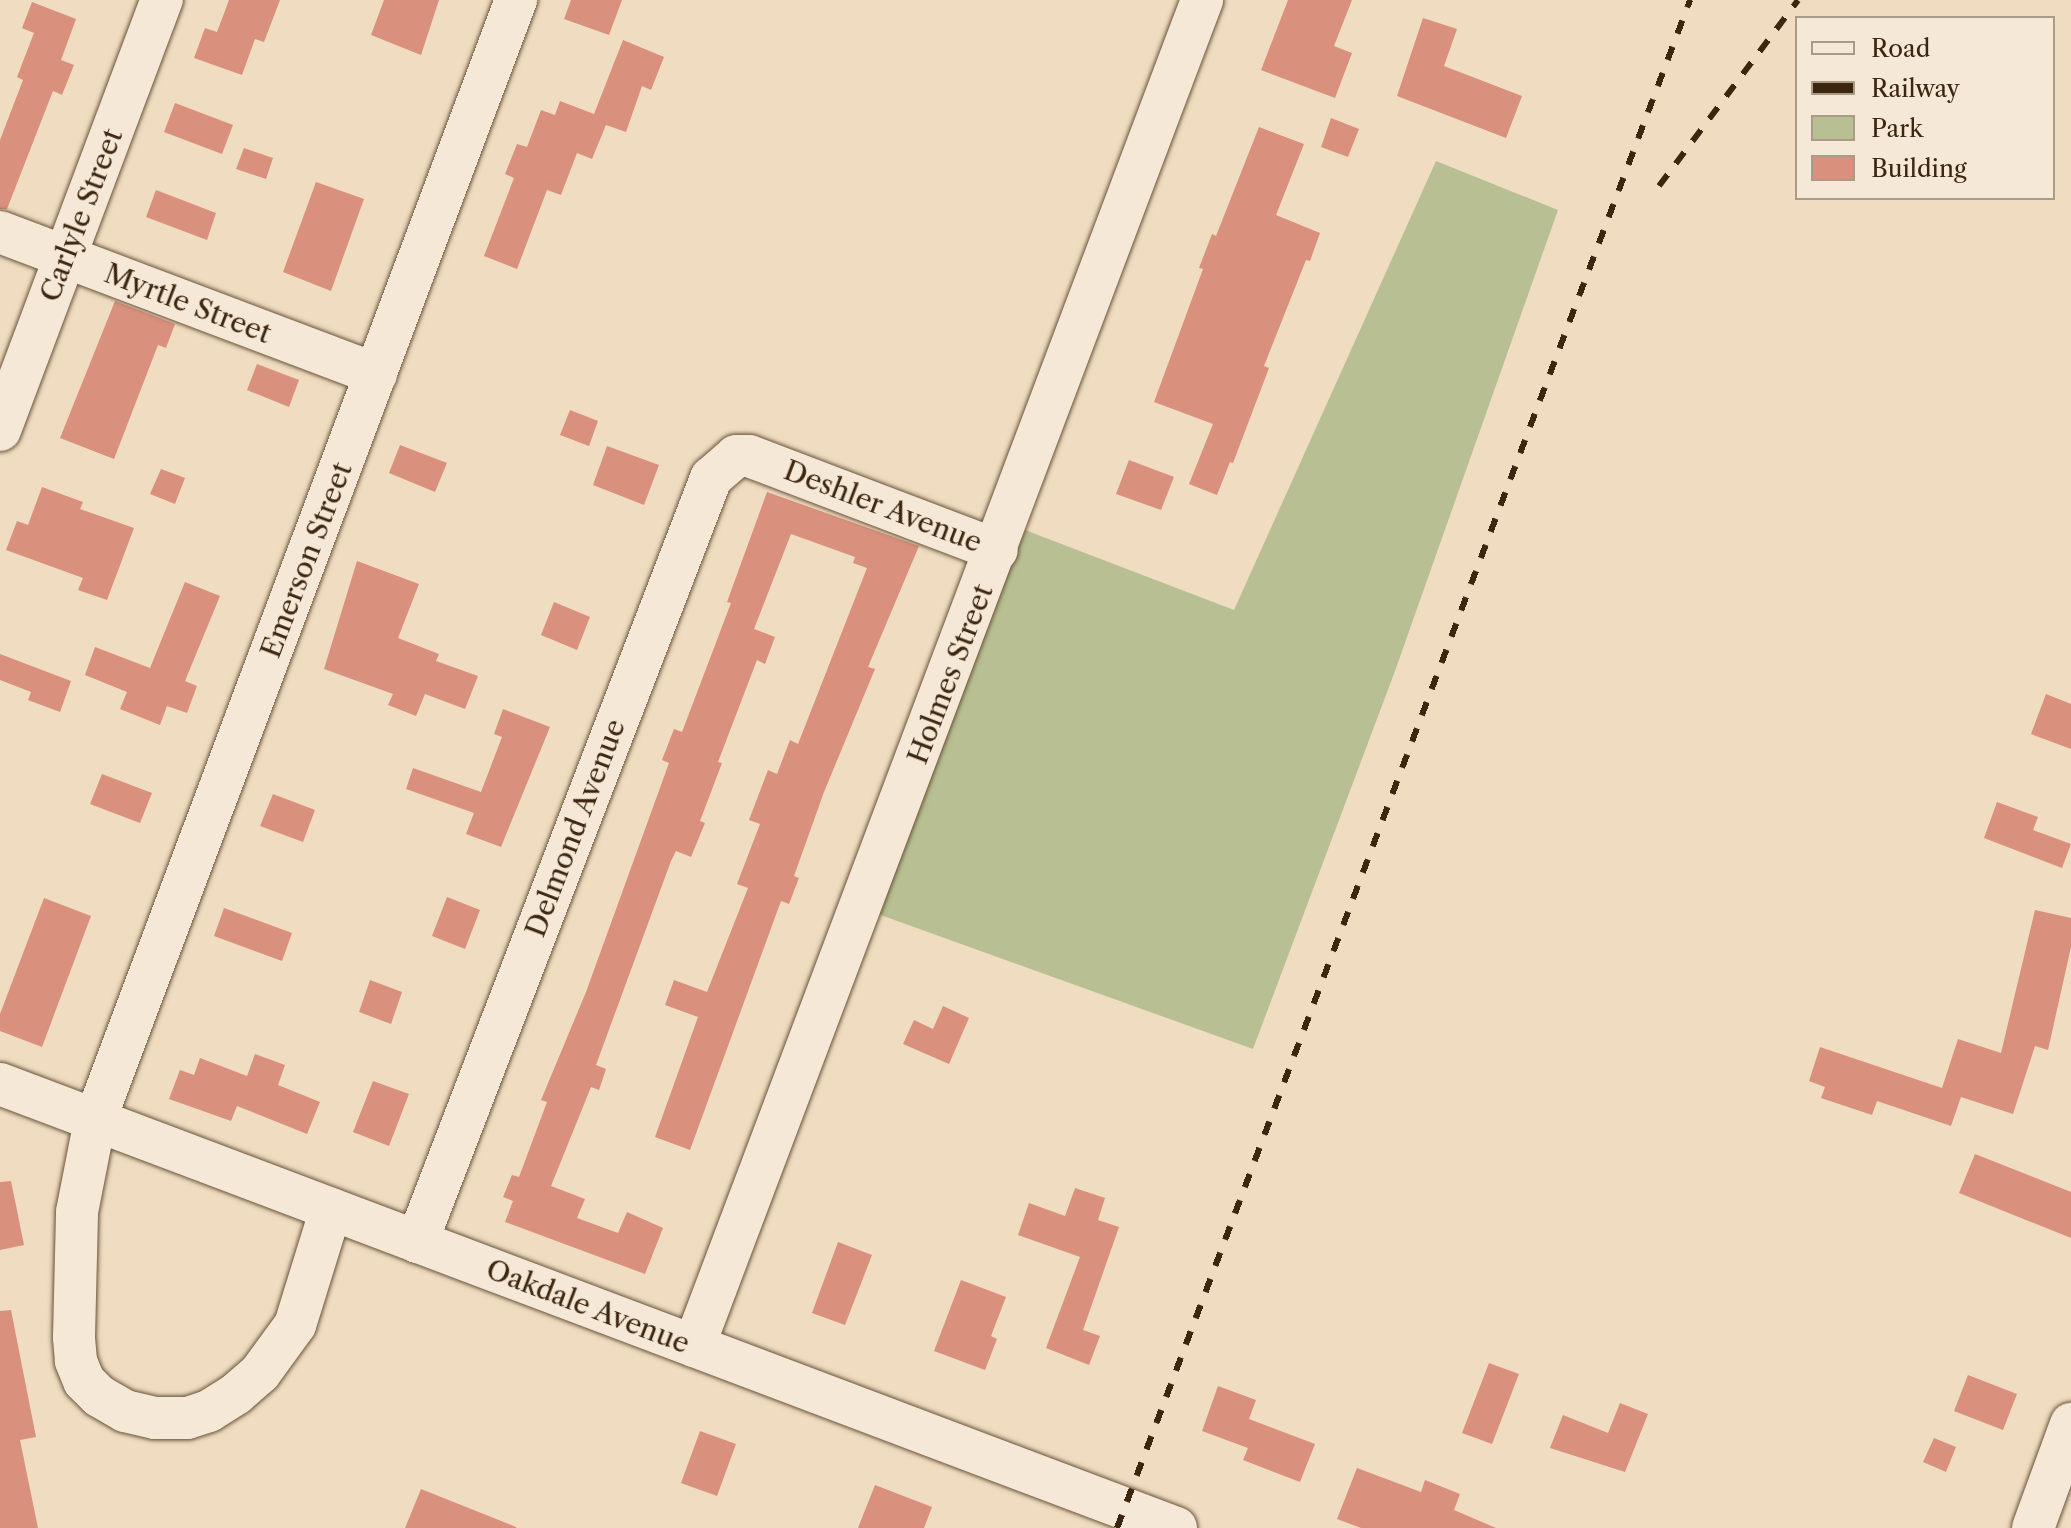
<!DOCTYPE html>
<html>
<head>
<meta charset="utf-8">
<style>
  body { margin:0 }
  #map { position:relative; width:2071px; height:1528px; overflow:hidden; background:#f0dcc0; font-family:"Libre Caslon Text",serif }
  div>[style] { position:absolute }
  .green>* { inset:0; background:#b8c093 }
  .building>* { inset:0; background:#d9907d }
  .roads { filter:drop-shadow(0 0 2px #69543b) drop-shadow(0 0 2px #69543b) }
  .minor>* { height:42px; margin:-21px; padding:0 21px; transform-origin:21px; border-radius:21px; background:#f5e8d6 }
  .rail>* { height:6px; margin-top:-3px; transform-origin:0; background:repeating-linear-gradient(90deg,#3c260f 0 14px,transparent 0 28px) }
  span { translate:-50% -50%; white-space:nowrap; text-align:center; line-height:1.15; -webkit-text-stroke:6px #f5e8d6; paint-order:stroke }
  .street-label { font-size:28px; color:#3c260f }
  .legend { position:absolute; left:1795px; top:16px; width:260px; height:184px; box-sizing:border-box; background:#f5e8d6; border:2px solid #ab9a86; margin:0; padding:10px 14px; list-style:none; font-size:24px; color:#3c260f }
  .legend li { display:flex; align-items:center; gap:16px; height:40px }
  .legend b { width:40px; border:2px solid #ab9a86 }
</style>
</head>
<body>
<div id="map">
  <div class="green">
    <i style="clip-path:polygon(1436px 161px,1558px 210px,1395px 671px,1253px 1049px,875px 913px,1025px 530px,1234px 610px)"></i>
  </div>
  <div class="building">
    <i style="clip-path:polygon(229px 0,280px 0,264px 42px,255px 39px,242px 75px,194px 58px,205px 28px,217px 32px)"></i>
    <i style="clip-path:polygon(384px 0,439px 0,421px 55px,371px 35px)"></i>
    <i style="clip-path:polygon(571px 0,622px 0,609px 35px,564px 19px)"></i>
    <i style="clip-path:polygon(1288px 0,1352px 0,1334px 46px,1352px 53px,1335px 98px,1261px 70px)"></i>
    <i style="clip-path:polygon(32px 2px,76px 19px,61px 60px,74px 65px,62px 95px,53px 91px,7px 209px,0 209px,0 140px,23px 80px,17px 77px,34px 33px,22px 28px)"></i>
    <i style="clip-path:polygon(1423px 18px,1457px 29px,1444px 66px,1522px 96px,1506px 138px,1397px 96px)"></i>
    <i style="clip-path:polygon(623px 40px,664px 57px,651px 90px,642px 86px,626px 132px,606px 125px,592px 159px,577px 153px,561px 195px,547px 190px,517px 269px,484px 256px,514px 178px,505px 174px,517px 144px,527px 147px,541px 110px,555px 115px,560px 101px,594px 114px)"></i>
    <i style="clip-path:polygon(175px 103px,233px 125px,222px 154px,164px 132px)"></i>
    <i style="clip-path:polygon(1331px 118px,1359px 129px,1348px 157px,1321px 147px)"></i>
    <i style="clip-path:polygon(1259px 127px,1304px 144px,1276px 215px,1320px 233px,1310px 261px,1306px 260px,1264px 366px,1269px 368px,1233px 463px,1230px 462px,1217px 495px,1189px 484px,1213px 424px,1154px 402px,1203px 269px,1199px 268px,1212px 234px,1216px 236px)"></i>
    <i style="clip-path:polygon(244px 148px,273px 158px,266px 179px,236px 169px)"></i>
    <i style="clip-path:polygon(316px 182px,364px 199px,331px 291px,283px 272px)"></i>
    <i style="clip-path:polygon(156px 190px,216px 213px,207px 240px,146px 217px)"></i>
    <i style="clip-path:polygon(115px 301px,175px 324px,166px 348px,158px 345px,114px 459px,60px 438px)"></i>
    <i style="clip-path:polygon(257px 364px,299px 380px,289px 407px,247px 390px)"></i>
    <i style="clip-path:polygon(570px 410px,598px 421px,589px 446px,560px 435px)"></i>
    <i style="clip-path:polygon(400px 445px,447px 463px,435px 492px,389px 473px)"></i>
    <i style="clip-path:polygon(607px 446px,659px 465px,644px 505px,593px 485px)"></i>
    <i style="clip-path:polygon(1129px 460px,1174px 477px,1161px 510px,1116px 494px)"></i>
    <i style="clip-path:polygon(161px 469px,185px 478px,175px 504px,150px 494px)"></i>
    <i style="clip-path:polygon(42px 487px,83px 502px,80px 509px,134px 528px,107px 600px,78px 590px,83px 578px,6px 550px,17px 521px,28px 525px)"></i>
    <i style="clip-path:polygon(767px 492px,919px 546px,868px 667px,875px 669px,824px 792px,794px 876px,799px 878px,789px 904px,781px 901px,690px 1150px,655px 1137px,698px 1017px,665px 1005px,674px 980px,707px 992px,748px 888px,737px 884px,760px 824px,749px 820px,768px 770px,777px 774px,790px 740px,798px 744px,867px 568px,853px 563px,855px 557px,791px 534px,754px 629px,775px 637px,765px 664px,757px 660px,718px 762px,722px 763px,700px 821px,705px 823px,691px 857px,676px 851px,671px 861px,596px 1065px,606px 1069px,599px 1090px,591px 1087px,551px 1186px,585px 1199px,577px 1218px,618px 1233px,627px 1212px,663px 1228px,645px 1274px,505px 1222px,513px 1201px,503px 1197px,512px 1175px,519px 1177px,547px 1102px,541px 1100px,586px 992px,669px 763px,662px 760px,674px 729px,682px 732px,731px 603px,727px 602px)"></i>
    <i style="clip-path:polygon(357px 561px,419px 584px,398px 638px,439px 654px,436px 661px,478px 676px,465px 709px,425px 694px,416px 716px,388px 705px,393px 694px,324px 669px)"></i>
    <i style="clip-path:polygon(185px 582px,220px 596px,185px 681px,197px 686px,187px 713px,167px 706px,160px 725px,120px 709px,127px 692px,85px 675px,95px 647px,150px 668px)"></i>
    <i style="clip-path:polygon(554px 602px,590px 617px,577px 650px,541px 635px)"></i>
    <i style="clip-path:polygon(0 654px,71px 681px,60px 712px,28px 700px,31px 692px,0 680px)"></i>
    <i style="clip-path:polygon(2046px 694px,2071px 704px,2071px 749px,2031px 734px)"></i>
    <i style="clip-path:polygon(503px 709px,550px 727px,501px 847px,466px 834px,474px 813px,406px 789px,413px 768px,481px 792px,502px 737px,494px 734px)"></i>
    <i style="clip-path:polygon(102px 774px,152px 793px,140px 823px,90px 804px)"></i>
    <i style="clip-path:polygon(273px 794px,315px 810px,303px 842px,260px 826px)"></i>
    <i style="clip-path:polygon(1997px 802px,2038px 817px,2033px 830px,2071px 844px,2062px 868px,1984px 838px)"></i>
    <i style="clip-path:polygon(447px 897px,480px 910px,465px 949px,432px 936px)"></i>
    <i style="clip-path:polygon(44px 898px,91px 916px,42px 1047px,0 1031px,0 1014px)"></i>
    <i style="clip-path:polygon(224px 908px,292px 933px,282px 961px,214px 936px)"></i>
    <i style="clip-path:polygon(2035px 910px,2071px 918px,2071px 947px,2048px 1050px,2035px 1046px,2013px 1114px,1961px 1097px,1951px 1126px,1877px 1101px,1872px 1115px,1821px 1098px,1825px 1087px,1809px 1081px,1820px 1047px,1942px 1088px,1958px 1039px,2001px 1053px)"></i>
    <i style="clip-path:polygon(370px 980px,402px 992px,391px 1024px,359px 1012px)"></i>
    <i style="clip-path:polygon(943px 1006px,969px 1018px,949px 1064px,903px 1044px,914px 1020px,933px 1029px)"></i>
    <i style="clip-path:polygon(255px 1054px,285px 1065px,278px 1085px,320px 1102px,307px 1134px,237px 1106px,231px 1121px,169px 1099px,180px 1070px,194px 1075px,200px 1058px,247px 1076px)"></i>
    <i style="clip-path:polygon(373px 1081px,409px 1094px,389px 1146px,353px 1132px)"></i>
    <i style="clip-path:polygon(1975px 1154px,2071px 1192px,2071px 1238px,1959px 1193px)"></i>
    <i style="clip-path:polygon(11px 1181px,24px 1245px,0 1250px,0 1182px)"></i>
    <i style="clip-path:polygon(1075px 1188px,1105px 1198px,1098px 1220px,1119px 1227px,1083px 1330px,1100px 1336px,1089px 1365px,1046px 1348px,1080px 1257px,1018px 1235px,1029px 1203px,1065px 1216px)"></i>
    <i style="clip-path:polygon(838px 1242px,872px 1255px,845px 1325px,812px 1313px)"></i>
    <i style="clip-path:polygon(961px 1280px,1006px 1297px,991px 1336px,997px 1339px,985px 1370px,934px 1351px)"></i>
    <i style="clip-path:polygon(11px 1310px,36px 1437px,20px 1440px,38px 1528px,0 1528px,0 1311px)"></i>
    <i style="clip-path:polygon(1489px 1363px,1519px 1374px,1492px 1444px,1462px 1433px)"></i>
    <i style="clip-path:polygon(1968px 1375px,2017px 1394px,2003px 1430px,1954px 1411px)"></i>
    <i style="clip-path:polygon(1218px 1386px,1256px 1400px,1249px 1419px,1315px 1444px,1300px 1482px,1243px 1460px,1248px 1448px,1202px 1431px)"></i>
    <i style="clip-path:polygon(1620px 1403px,1648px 1414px,1625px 1472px,1550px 1448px,1563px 1415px,1608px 1433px)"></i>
    <i style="clip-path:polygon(700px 1431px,736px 1444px,717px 1496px,681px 1483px)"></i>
    <i style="clip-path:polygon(1934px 1438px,1956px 1447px,1946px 1472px,1923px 1462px)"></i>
    <i style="clip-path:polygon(1357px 1468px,1421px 1492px,1425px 1480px,1460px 1494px,1454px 1510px,1496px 1528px,1361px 1528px,1337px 1519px)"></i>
    <i style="clip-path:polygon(875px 1485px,932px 1507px,924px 1528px,858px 1528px)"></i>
    <i style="clip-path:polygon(421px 1489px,516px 1527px,516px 1528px,405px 1528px)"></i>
  </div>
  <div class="roads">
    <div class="minor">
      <i style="left:0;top:232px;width:402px;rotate:20.7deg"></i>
      <i style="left:0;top:430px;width:460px;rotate:-69.4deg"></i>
      <i style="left:0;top:1084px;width:1257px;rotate:20.68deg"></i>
      <i style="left:331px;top:1209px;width:121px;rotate:107.2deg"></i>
      <i style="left:295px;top:1325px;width:59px;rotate:126.1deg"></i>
      <i style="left:260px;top:1373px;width:32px;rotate:139deg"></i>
      <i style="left:236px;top:1394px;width:32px;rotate:148deg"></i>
      <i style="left:209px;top:1411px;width:23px;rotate:162deg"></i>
      <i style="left:187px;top:1418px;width:32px;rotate:180deg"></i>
      <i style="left:155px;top:1418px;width:31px;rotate:-167deg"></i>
      <i style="left:125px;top:1411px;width:30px;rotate:-150deg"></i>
      <i style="left:99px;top:1396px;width:21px;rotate:-135deg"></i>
      <i style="left:84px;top:1381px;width:22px;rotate:-112deg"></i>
      <i style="left:76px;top:1361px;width:24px;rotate:-95deg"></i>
      <i style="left:74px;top:1337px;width:125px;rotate:-88.6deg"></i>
      <i style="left:77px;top:1212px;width:94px;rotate:-78.9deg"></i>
      <i style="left:95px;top:1120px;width:1197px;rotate:-69.4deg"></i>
      <i style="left:417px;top:1242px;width:819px;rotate:-68.95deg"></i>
      <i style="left:711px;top:478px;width:33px;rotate:-41deg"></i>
      <i style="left:736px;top:456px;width:13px"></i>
      <i style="left:749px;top:456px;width:265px;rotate:20.8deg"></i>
      <i style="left:694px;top:1346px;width:1439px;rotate:-69.32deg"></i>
      <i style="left:2033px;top:1528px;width:111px;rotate:-69.9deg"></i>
    </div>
  </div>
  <div class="rail">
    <i style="left:1659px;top:186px;width:232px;rotate:-53.2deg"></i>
    <i style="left:1117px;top:1528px;width:1632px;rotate:-69.44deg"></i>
  </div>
  <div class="street-label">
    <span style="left:81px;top:215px;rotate:-69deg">Carlyle Street</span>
    <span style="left:188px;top:303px;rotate:21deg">Myrtle Street</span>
    <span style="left:883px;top:506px;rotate:21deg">Deshler Avenue</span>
    <span style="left:306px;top:560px;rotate:-69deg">Emerson Street</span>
    <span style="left:950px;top:674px;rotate:-69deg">Holmes Street</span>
    <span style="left:575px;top:828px;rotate:-69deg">Delmond Avenue</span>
    <span style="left:588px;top:1306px;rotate:21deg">Oakdale Avenue</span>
  </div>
  <ul class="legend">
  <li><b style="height:10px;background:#f5e8d6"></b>Road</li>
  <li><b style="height:10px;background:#3c260f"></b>Railway</li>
  <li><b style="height:22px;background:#b8c093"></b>Park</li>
  <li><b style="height:22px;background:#d9907d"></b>Building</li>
  </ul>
</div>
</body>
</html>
